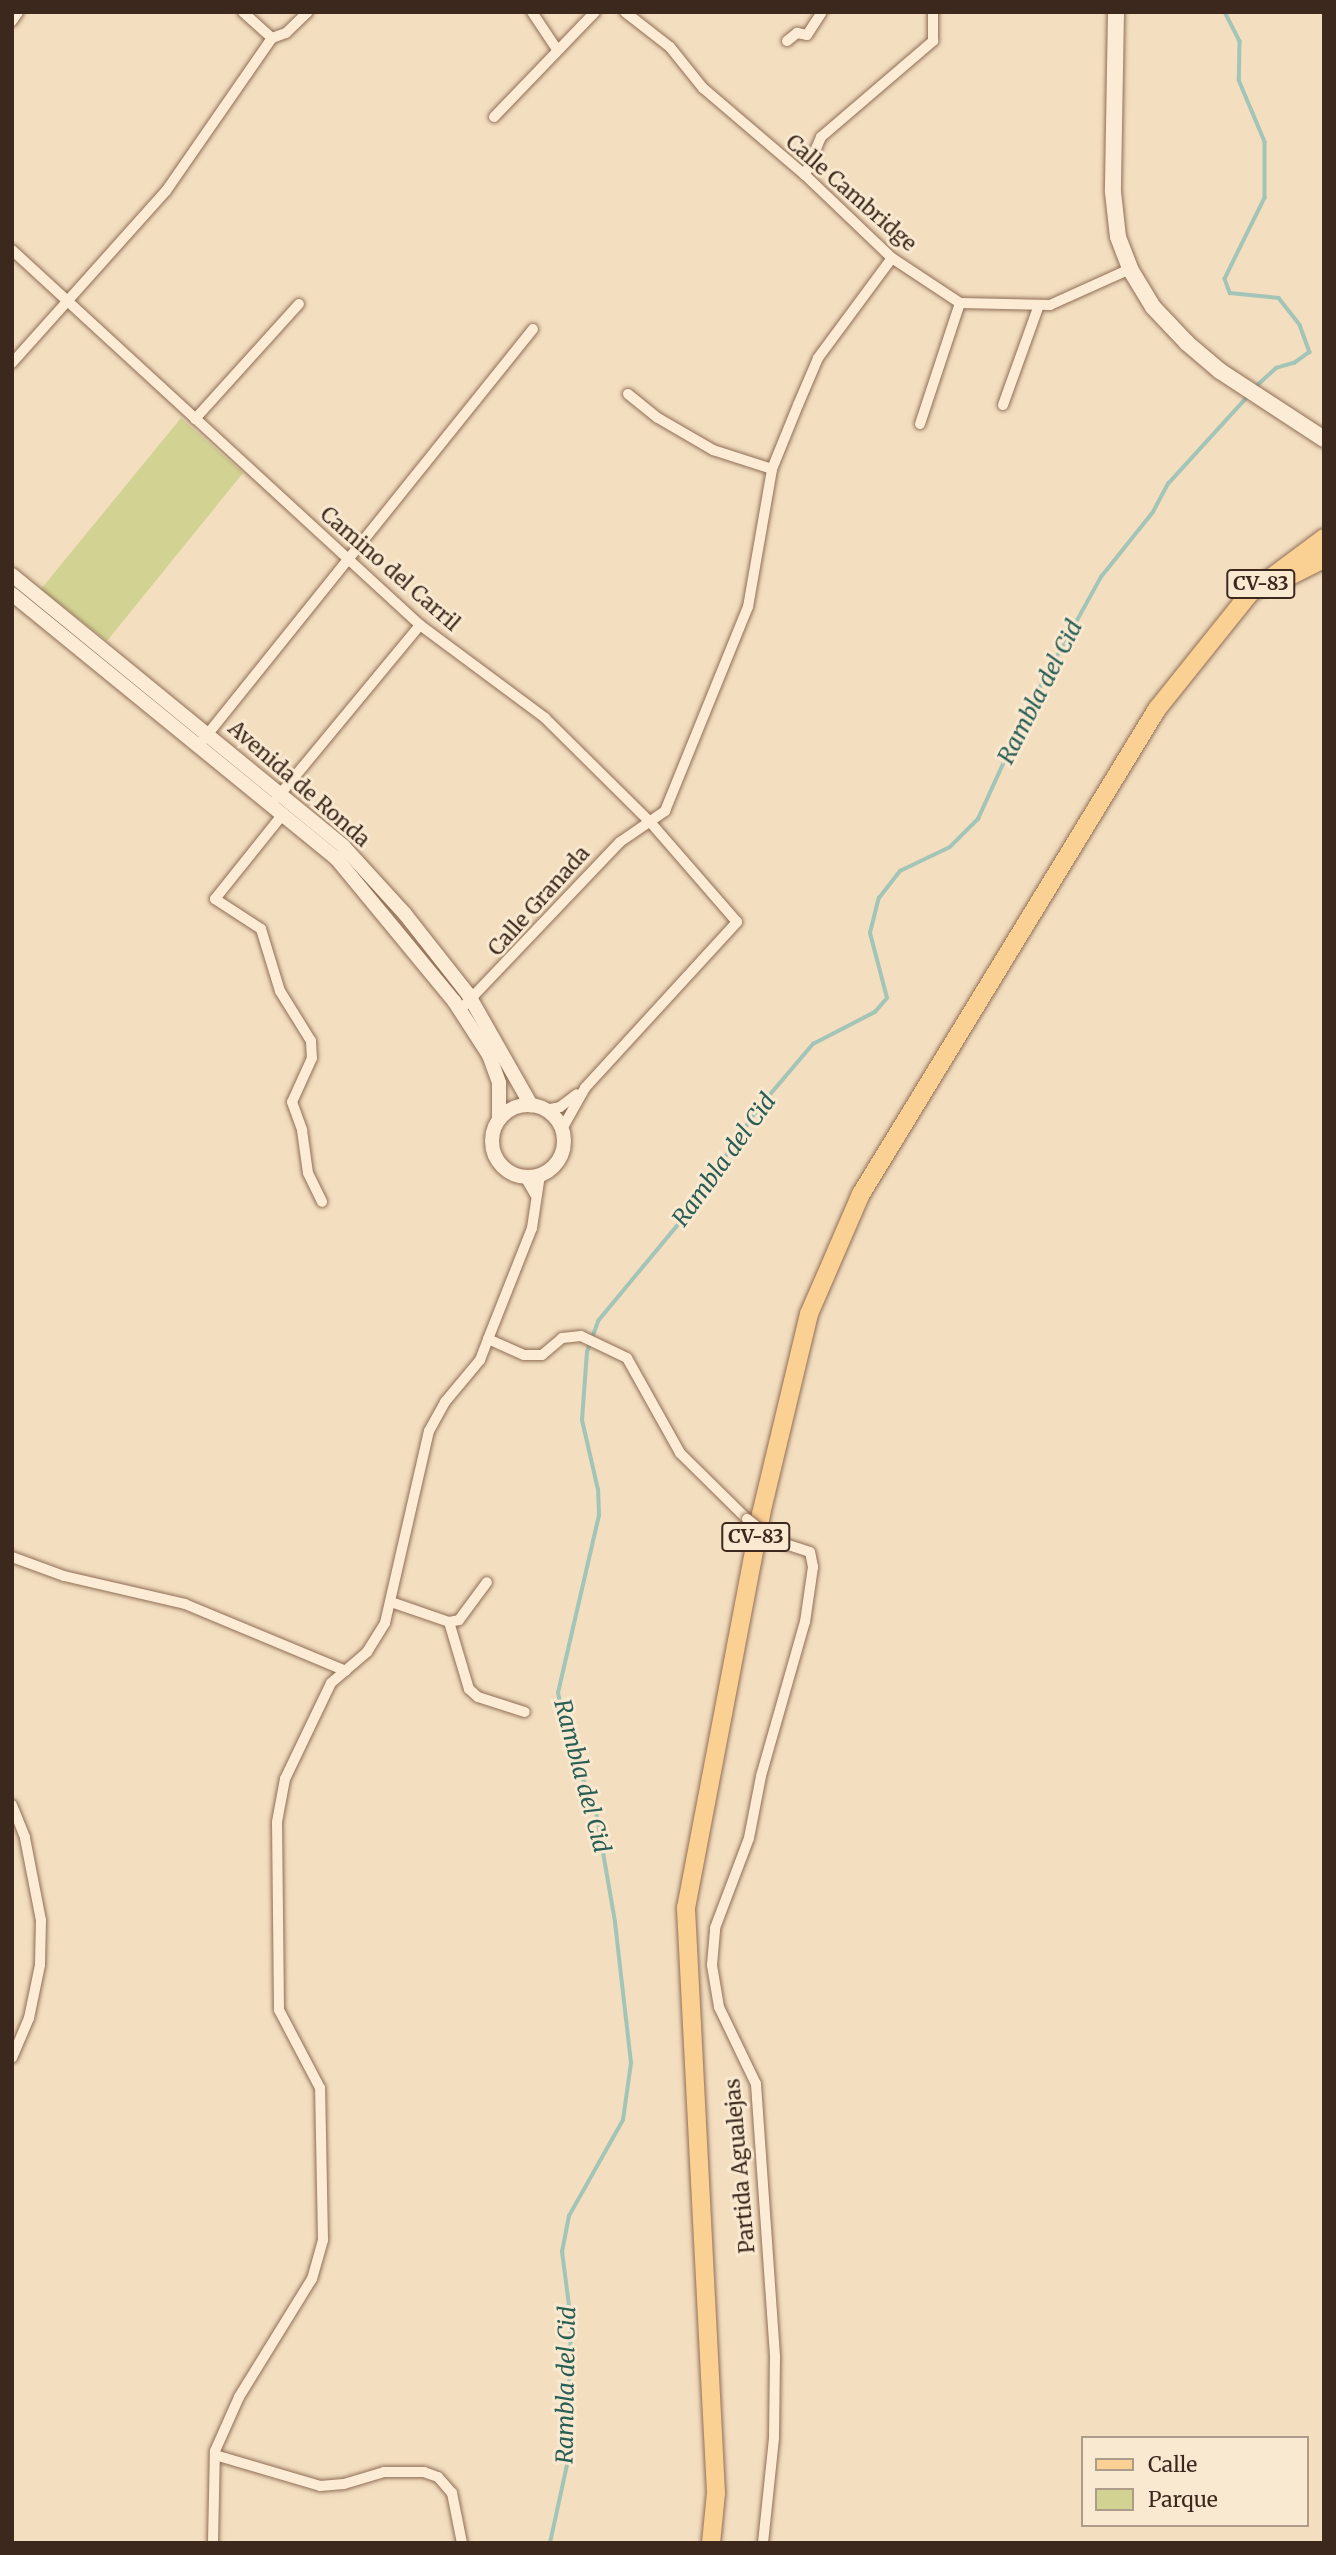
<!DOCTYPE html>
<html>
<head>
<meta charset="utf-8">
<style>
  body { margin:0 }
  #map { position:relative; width:1336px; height:2555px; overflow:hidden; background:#f3dec0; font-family:Merriweather,serif }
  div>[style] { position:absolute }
  .green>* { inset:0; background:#d2d393 }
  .stream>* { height:3.5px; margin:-1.75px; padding:0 1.75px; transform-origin:1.75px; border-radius:1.75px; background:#a3c5b7 }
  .roads { filter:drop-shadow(0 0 2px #8f6e56) drop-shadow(0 0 2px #8f6e56) }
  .minor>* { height:10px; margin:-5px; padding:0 5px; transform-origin:5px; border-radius:5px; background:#fdecd5 }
  .tertiary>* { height:14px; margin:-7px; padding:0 7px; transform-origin:7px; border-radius:7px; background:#fdecd5 }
  .tertiary>.ring { margin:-7px; padding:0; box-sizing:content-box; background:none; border:14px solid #fdecd5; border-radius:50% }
  .secondary>* { height:16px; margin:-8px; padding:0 8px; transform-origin:8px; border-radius:8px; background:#fdecd5 }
  .primary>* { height:18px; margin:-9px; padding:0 9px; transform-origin:9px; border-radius:9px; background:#fbd093 }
  .bridges { filter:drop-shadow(0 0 2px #8f6e56) drop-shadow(0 0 2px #8f6e56) }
  .minor-bridge>* { height:10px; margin:-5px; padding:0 5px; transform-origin:5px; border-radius:5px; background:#fdecd5 }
  span { translate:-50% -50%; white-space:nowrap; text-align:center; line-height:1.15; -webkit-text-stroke:6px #f9e9d1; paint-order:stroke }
  .shield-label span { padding:2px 5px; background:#f9e9d1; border:2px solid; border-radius:5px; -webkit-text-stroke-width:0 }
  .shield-label { font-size:19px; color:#3c281c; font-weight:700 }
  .street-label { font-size:21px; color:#3c281c }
  .water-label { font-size:23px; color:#295e55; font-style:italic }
  .frame { position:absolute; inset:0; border:14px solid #3c281c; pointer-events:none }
  .legend { position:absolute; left:1081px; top:2436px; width:228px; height:91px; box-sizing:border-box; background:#f9e9d1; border:2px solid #ad9c89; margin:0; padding:9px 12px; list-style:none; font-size:21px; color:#3c281c }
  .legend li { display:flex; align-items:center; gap:14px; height:35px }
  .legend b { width:35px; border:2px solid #ad9c89 }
</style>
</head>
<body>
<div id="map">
  <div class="green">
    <i style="clip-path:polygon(181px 418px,243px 473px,107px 641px,41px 589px)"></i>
  </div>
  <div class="stream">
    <i style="left:1225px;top:12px;width:33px;rotate:63deg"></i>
    <i style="left:1240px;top:41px;width:39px;rotate:91deg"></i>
    <i style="left:1239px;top:80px;width:67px;rotate:67.2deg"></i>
    <i style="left:1265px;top:142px;width:56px;rotate:90deg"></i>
    <i style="left:1265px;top:198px;width:90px;rotate:116.3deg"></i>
    <i style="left:1225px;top:279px;width:15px;rotate:70deg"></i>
    <i style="left:1230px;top:293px;width:49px;rotate:5.8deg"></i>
    <i style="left:1279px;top:298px;width:34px;rotate:52deg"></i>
    <i style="left:1300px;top:325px;width:29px;rotate:70deg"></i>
    <i style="left:1310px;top:352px;width:19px;rotate:144deg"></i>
    <i style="left:1295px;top:363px;width:19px;rotate:164deg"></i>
    <i style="left:1277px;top:368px;width:31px;rotate:138deg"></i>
    <i style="left:550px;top:2543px;width:80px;rotate:-77.7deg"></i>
    <i style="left:567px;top:2465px;width:144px;rotate:-88.4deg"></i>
    <i style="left:571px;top:2321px;width:70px;rotate:-97.4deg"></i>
    <i style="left:562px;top:2252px;width:37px;rotate:-79deg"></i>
    <i style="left:569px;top:2216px;width:110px;rotate:-60.6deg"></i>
    <i style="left:623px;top:2120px;width:58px;rotate:-82deg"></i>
    <i style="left:631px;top:2063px;width:142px;rotate:-96.5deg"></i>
    <i style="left:615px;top:1922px;width:112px;rotate:-99.8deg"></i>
    <i style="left:596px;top:1812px;width:73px;rotate:-111.7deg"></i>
    <i style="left:569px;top:1744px;width:52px;rotate:-102.2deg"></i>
    <i style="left:558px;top:1693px;width:182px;rotate:-77deg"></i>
    <i style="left:599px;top:1516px;width:26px;rotate:-92deg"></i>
    <i style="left:598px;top:1490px;width:72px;rotate:-102.9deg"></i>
    <i style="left:582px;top:1420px;width:68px;rotate:-85.8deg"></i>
    <i style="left:587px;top:1352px;width:33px;rotate:-70deg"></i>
    <i style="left:598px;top:1321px;width:138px;rotate:-50.3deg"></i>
    <i style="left:686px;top:1215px;width:127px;rotate:-55.9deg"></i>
    <i style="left:757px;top:1110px;width:87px;rotate:-49.7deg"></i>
    <i style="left:813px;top:1044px;width:70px;rotate:-27.3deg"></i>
    <i style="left:875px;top:1012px;width:18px;rotate:-49deg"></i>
    <i style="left:887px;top:998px;width:67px;rotate:-104.7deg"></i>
    <i style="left:870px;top:933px;width:36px;rotate:-76deg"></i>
    <i style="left:879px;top:898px;width:34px;rotate:-52deg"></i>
    <i style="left:900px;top:871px;width:55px;rotate:-25.6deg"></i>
    <i style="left:950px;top:847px;width:40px;rotate:-45deg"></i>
    <i style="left:978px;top:819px;width:123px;rotate:-65.5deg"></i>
    <i style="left:1029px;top:707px;width:149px;rotate:-61deg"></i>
    <i style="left:1101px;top:577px;width:83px;rotate:-51.3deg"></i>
    <i style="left:1153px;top:512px;width:32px;rotate:-62deg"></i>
    <i style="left:1168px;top:484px;width:120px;rotate:-47.7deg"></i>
  </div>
  <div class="roads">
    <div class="minor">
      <i style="left:243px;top:12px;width:39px;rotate:42deg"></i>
      <i style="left:532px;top:12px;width:43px;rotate:56.3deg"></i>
      <i style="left:625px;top:12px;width:57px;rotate:37.9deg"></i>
      <i style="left:670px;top:47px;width:53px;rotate:51.2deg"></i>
      <i style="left:703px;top:88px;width:134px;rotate:40.5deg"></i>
      <i style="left:805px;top:175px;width:120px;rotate:43.7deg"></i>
      <i style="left:892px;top:258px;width:82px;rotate:33.5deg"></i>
      <i style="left:960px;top:303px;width:90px;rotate:1.3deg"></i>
      <i style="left:1050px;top:305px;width:88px;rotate:-24.2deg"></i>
      <i style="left:12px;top:21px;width:11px;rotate:-56deg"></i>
      <i style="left:787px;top:41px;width:13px;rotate:-39deg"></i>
      <i style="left:797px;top:33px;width:10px;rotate:11deg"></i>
      <i style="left:807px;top:35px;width:27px;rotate:-57deg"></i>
      <i style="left:494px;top:117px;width:146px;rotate:-46.1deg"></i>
      <i style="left:805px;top:175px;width:41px;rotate:-67.2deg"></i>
      <i style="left:821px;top:137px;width:148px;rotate:-40.6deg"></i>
      <i style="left:933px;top:41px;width:29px;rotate:-90deg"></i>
      <i style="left:12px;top:250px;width:554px;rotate:42.59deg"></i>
      <i style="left:420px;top:625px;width:156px;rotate:36.6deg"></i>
      <i style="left:545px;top:718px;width:149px;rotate:44.7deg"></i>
      <i style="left:651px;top:823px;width:131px;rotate:49deg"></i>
      <i style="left:737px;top:922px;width:225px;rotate:132.5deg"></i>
      <i style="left:585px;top:1088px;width:47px;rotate:119.3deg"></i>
      <i style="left:12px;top:363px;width:231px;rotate:-48.2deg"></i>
      <i style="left:166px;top:191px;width:186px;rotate:-55.3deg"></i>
      <i style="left:272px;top:38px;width:15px;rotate:-20deg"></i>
      <i style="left:286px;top:33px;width:30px;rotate:-44deg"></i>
      <i style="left:628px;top:394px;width:38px;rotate:39deg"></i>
      <i style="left:658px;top:418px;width:64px;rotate:30.2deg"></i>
      <i style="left:713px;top:450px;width:62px;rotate:17.9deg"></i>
      <i style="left:1003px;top:405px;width:106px;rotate:-70.2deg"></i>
      <i style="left:195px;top:419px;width:155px;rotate:-47.9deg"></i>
      <i style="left:920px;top:424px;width:127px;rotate:-71.7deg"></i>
      <i style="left:203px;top:740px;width:527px;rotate:-51.24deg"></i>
      <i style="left:277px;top:798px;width:224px;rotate:-50.4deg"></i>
      <i style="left:283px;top:814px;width:109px;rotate:128.7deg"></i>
      <i style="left:215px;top:899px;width:55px;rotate:33.1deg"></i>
      <i style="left:261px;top:929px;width:65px;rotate:73deg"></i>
      <i style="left:280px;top:991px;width:59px;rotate:58.2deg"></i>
      <i style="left:311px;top:1041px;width:17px;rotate:87deg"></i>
      <i style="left:312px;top:1058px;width:48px;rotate:114.4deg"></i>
      <i style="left:292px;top:1102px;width:30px;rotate:70deg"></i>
      <i style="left:302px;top:1130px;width:43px;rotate:82.1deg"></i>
      <i style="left:308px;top:1173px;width:32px;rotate:64deg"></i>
      <i style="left:460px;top:1010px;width:232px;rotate:-46.4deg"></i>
      <i style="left:620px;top:842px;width:55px;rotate:-34.6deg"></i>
      <i style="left:665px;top:811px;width:220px;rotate:-67.9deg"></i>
      <i style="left:748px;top:607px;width:140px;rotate:-80.1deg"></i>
      <i style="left:772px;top:469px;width:69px;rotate:-67.9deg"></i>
      <i style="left:798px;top:405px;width:51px;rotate:-66.9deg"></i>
      <i style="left:818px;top:358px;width:124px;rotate:-53.5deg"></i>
      <i style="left:545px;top:1110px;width:15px;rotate:-11deg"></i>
      <i style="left:560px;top:1107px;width:21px;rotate:-37deg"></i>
      <i style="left:540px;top:1175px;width:54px;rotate:98.6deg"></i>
      <i style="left:532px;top:1228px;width:119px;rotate:111.6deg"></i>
      <i style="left:488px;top:1339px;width:39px;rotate:24deg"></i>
      <i style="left:524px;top:1355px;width:18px"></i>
      <i style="left:542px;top:1355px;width:26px;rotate:-40deg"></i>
      <i style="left:562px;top:1338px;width:19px;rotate:-6deg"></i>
      <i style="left:581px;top:1336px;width:51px;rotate:25.6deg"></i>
      <i style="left:627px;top:1358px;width:109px;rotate:60.8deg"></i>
      <i style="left:680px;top:1453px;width:94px;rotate:44.6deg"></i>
      <i style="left:525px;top:1177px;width:20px;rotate:60deg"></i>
      <i style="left:12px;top:1557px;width:55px;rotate:20.1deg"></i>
      <i style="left:64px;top:1576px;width:124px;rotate:13deg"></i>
      <i style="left:185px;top:1604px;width:174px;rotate:22.6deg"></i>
      <i style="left:391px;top:1602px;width:61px;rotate:19deg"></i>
      <i style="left:449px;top:1622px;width:70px;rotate:73.4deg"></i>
      <i style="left:469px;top:1689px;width:12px;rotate:42deg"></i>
      <i style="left:478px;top:1697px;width:49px;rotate:17.7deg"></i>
      <i style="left:449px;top:1622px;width:10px;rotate:-11deg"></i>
      <i style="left:459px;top:1620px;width:47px;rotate:-53.6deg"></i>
      <i style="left:12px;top:1805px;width:35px;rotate:68deg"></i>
      <i style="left:25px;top:1838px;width:84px;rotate:79deg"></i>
      <i style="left:41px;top:1920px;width:45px;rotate:91.3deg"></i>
      <i style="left:40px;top:1965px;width:54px;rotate:101.7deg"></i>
      <i style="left:29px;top:2018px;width:43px;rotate:113deg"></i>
      <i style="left:215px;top:2455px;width:109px;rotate:16.4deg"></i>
      <i style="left:320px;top:2486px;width:24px;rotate:-5deg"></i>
      <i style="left:344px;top:2484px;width:42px;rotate:-16.7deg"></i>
      <i style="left:384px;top:2472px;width:40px"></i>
      <i style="left:424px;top:2472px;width:15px;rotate:20deg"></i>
      <i style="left:438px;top:2477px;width:21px;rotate:49deg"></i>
      <i style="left:452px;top:2493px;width:51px;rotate:78.7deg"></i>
      <i style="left:213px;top:2543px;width:92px;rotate:-88.8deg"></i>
      <i style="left:215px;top:2451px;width:59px;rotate:-66deg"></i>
      <i style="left:239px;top:2397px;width:139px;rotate:-58.3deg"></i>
      <i style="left:312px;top:2279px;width:41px;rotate:-74.2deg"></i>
      <i style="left:323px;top:2240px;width:152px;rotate:-91.1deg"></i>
      <i style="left:320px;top:2088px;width:88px;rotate:-117.7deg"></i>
      <i style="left:279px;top:2010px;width:188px;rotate:-90.6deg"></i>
      <i style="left:277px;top:1822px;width:44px;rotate:-79.5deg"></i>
      <i style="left:285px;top:1779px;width:106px;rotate:-64.4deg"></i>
      <i style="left:331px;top:1683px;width:48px;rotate:-40.7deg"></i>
      <i style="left:367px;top:1652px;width:34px;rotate:-58deg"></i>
      <i style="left:385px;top:1623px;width:197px;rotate:-77.1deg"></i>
      <i style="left:429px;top:1431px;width:33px;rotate:-61deg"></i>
      <i style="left:445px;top:1402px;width:55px;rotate:-50.2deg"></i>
      <i style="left:480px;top:1360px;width:22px;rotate:-69deg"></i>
      <i style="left:763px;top:2543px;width:106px;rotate:-84deg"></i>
      <i style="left:774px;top:2438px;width:82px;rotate:-89.3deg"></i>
      <i style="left:775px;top:2356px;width:273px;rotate:-94deg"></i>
      <i style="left:756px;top:2084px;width:85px;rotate:-115.7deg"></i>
      <i style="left:719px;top:2007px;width:43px;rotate:-99.5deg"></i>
      <i style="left:712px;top:1965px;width:37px;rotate:-85deg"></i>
      <i style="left:715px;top:1928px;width:96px;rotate:-69.3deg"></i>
      <i style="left:749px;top:1838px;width:63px;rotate:-79deg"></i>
      <i style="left:761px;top:1776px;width:160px;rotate:-74.1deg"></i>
      <i style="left:805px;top:1622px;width:56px;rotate:-81.7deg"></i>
      <i style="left:813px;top:1567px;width:15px;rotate:-101deg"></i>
      <i style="left:810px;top:1552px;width:38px;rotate:-162deg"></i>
    </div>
    <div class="tertiary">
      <i style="left:12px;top:575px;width:428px;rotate:39.3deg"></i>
      <i style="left:343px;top:846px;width:92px;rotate:47.6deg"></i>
      <i style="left:405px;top:914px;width:102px;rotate:51.8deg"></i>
      <i style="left:468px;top:994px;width:128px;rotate:60.4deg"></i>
      <i style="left:12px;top:594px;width:418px;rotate:39.2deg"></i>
      <i style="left:336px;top:858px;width:185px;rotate:50.5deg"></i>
      <i style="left:454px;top:1001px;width:64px;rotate:57.1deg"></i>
      <i style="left:489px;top:1055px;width:30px;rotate:70deg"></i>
      <i style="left:499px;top:1083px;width:36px;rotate:90deg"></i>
      <i class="ring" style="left:492px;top:1105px;width:58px;height:58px"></i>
    </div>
    <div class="secondary">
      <i style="left:1116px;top:12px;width:180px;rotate:91deg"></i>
      <i style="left:1113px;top:192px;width:45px;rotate:83.7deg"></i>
      <i style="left:1118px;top:237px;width:34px;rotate:69deg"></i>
      <i style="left:1130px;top:269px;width:44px;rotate:58.8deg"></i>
      <i style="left:1153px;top:307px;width:50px;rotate:46.6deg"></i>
      <i style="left:1187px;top:343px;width:43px;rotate:40.3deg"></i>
      <i style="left:1220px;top:371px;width:124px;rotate:33.2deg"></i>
    </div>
    <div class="primary">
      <i style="left:1284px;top:579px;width:45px;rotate:-26.6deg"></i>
      <i style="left:711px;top:2543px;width:50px;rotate:-84.3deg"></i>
      <i style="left:716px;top:2493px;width:586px;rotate:-92.94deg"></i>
      <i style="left:686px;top:1908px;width:401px;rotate:-79.2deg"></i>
      <i style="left:761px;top:1514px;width:206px;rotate:-76.5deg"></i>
      <i style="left:809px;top:1314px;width:131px;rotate:-66.6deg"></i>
      <i style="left:861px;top:1194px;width:568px;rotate:-58.6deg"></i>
      <i style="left:1157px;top:709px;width:147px;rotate:-51.3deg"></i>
      <i style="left:1249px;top:594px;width:94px;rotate:-36.7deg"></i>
    </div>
  </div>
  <div class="bridges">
    <div class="minor-bridge">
      <i style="left:747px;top:1519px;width:34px;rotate:38deg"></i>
    </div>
  </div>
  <div class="shield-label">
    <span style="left:1261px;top:584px">CV-83</span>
    <span style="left:756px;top:1537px">CV-83</span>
  </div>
  <div class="street-label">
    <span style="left:851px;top:193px;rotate:41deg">Calle Cambridge</span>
    <span style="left:390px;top:569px;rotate:41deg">Camino del Carril</span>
    <span style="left:299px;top:784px;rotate:41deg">Avenida de Ronda</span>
    <span style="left:539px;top:901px;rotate:-48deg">Calle Granada</span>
    <span style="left:740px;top:2166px;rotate:-95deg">Partida Agualejas</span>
  </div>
  <div class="water-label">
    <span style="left:1040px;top:692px;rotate:-63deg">Rambla del Cid</span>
    <span style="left:724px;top:1160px;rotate:-54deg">Rambla del Cid</span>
    <span style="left:582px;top:1776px;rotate:75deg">Rambla del Cid</span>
    <span style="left:566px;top:2385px;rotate:-89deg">Rambla del Cid</span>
  </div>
  <div class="frame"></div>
  <ul class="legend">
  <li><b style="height:9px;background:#fbd093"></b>Calle</li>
  <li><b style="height:19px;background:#d2d393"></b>Parque</li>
  </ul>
</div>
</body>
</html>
